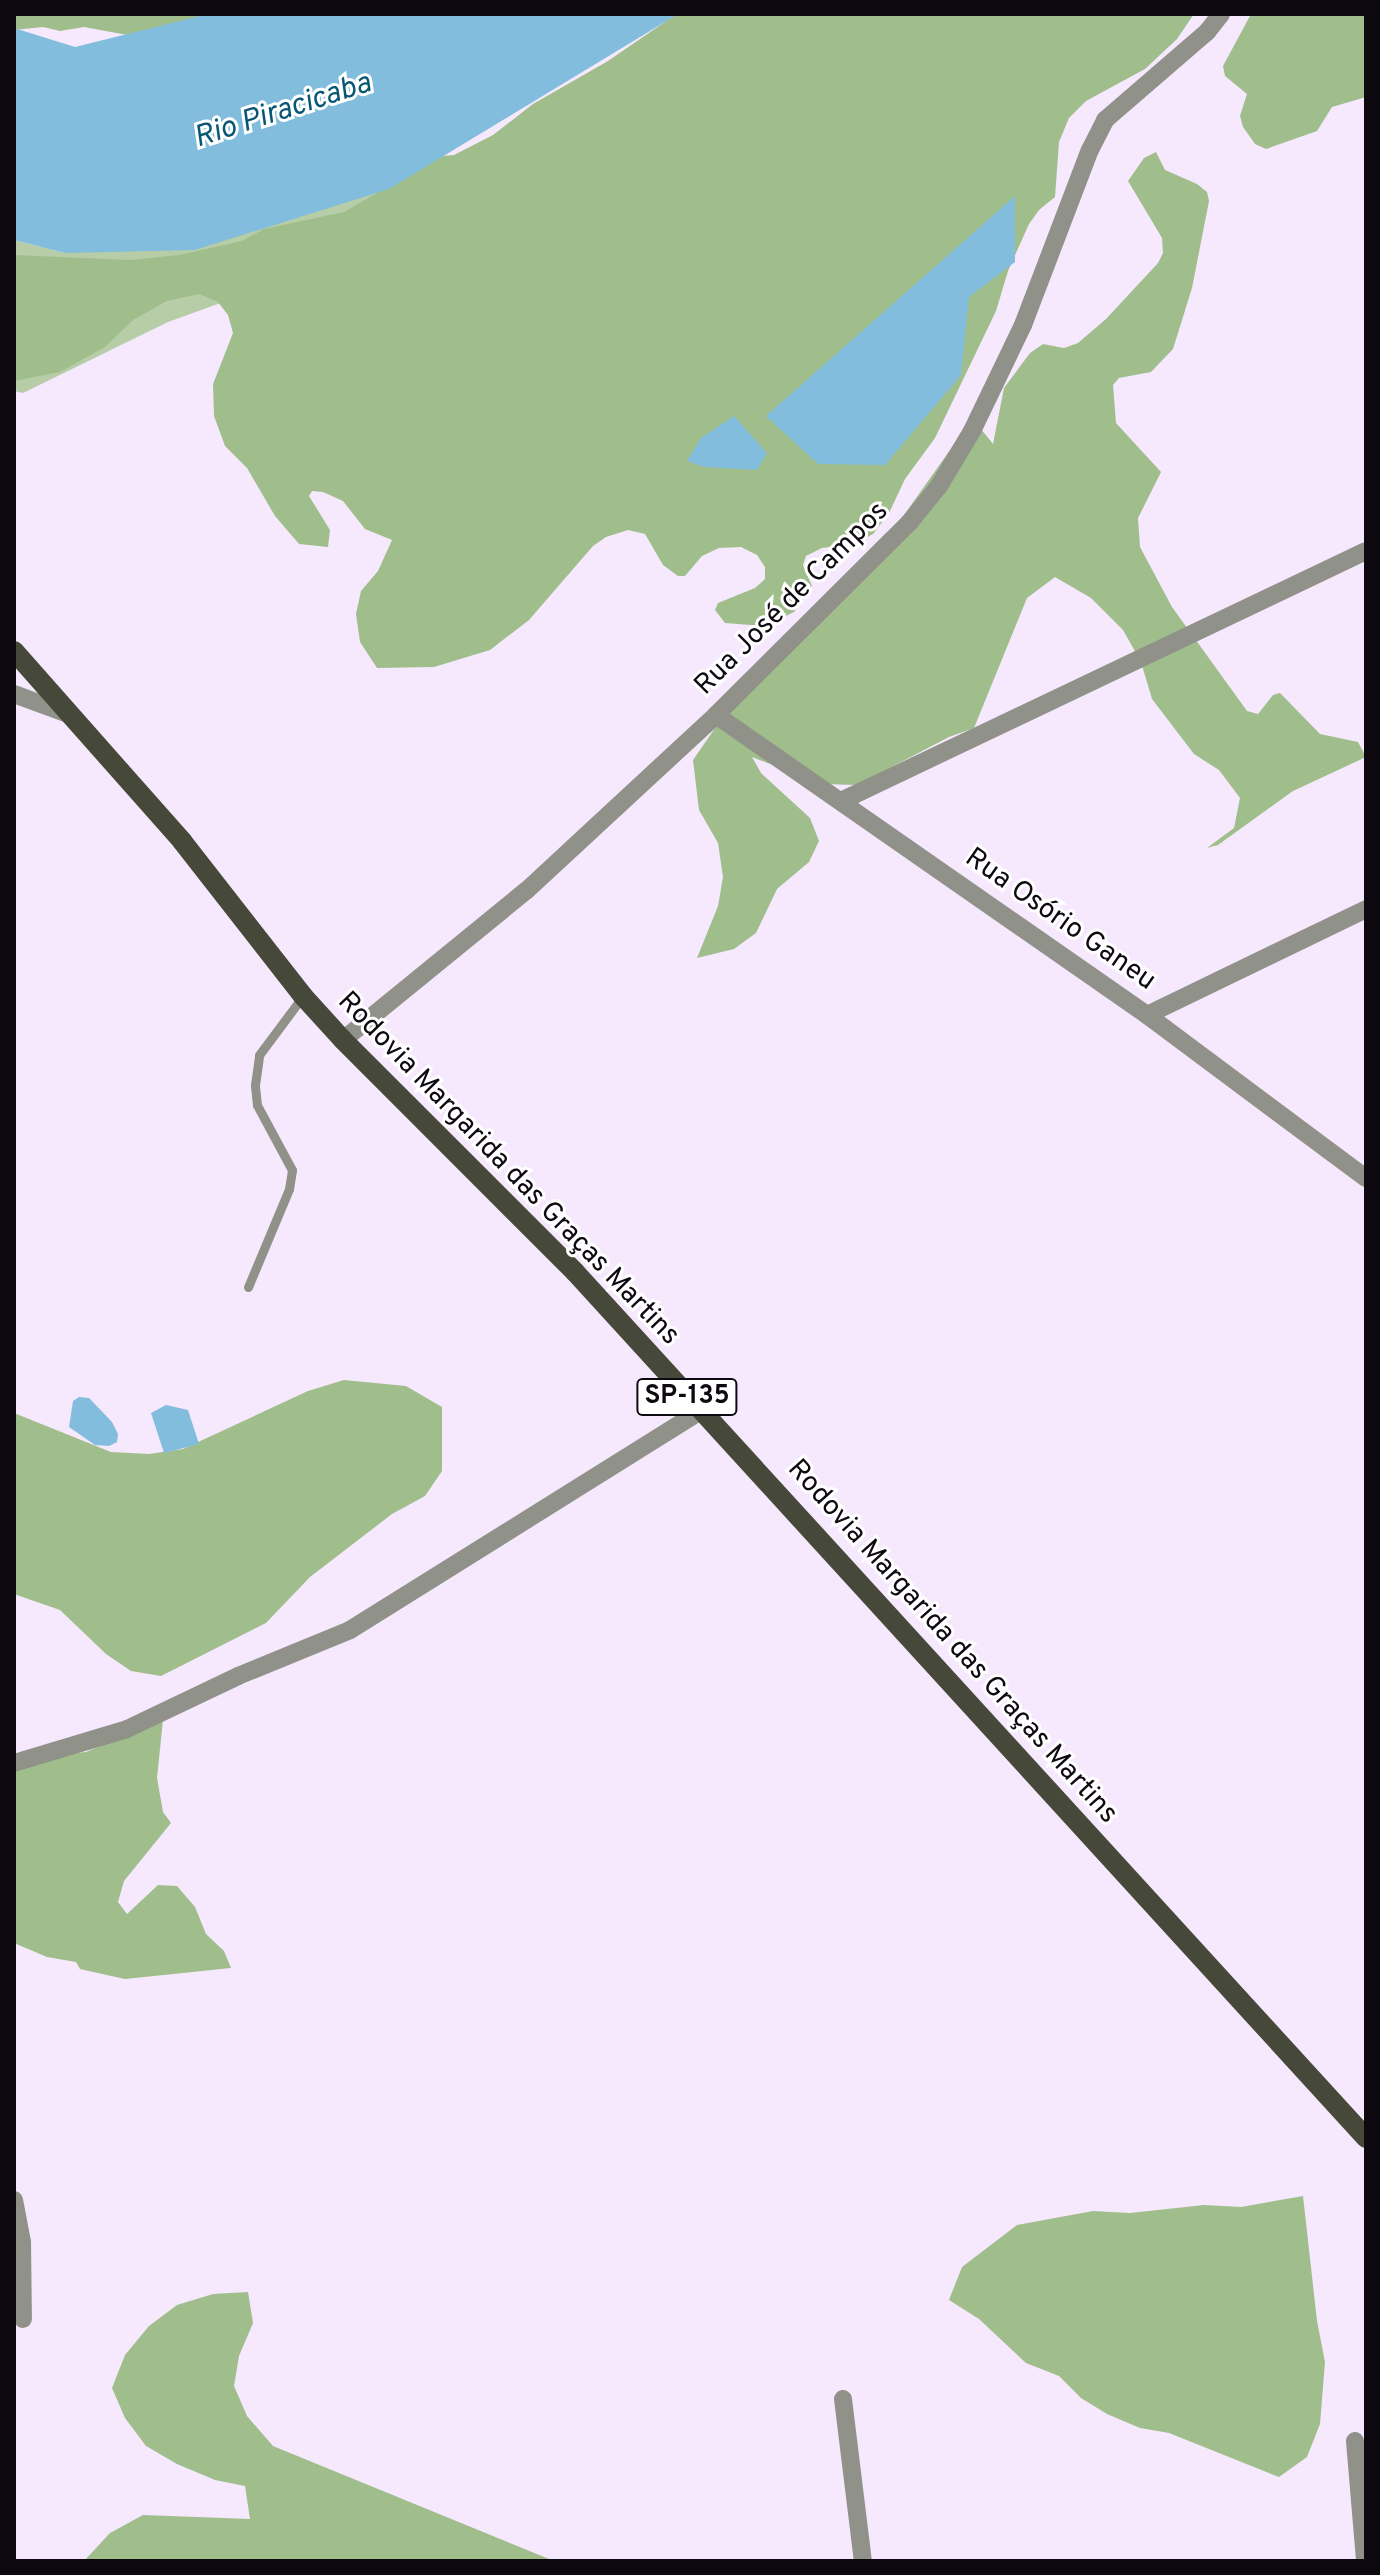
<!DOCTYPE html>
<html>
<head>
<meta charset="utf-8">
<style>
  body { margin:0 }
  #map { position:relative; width:1380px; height:2575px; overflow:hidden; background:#f6e8fd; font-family:Overpass,sans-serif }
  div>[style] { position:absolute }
  .green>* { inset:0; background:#b6cda7 }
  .forest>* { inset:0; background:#a0be8c }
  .water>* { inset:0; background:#82bddd }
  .service>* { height:9px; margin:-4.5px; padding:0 4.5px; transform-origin:4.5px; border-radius:4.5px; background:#909289 }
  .minor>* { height:18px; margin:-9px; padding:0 9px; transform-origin:9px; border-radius:9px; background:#909289 }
  .primary>* { height:20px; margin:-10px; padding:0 10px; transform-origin:10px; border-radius:10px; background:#464939 }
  span { translate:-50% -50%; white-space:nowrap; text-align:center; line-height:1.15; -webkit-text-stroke:6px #fff; paint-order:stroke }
  .shield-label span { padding:2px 6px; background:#fff; border:2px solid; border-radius:6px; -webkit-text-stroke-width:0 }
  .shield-label { font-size:26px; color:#0e0910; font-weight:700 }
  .street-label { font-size:28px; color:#0e0910 }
  .water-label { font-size:30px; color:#075675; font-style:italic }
  .frame { position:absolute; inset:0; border:16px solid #0e0910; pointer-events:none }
</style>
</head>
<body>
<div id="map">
  <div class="green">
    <i style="clip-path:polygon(389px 189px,298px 275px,168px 322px,23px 393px,14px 391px,14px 240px,65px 253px)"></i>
  </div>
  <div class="forest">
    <i style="clip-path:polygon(14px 14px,300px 14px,133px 36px,84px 27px,60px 31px,43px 27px,14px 30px)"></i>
    <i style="clip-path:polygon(1194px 14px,1177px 39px,1145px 69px,1086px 101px,1069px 118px,1059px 142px,1055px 197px,1039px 210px,1029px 224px,1008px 271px,996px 311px,935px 438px,905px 479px,889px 513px,873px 534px,855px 544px,822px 548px,806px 556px,803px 565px,812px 586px,794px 612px,765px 626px,725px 623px,715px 610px,718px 603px,755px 588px,765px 579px,765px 567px,757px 555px,741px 547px,719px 548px,702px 556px,685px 576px,678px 576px,663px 565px,645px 534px,628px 530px,606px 537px,593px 546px,529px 620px,490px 650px,434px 667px,377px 668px,360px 642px,356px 614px,361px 591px,378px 571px,392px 540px,365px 529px,343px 501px,323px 492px,312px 491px,309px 496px,330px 530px,328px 547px,299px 544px,275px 516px,247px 468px,225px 446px,214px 416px,213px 384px,233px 333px,228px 315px,218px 302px,199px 294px,167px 301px,133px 320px,105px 347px,60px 372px,14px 381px,14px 255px,130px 260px,179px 255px,242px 241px,264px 229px,344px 212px,442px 156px,454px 155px,493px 135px,533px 104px,608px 61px,675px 15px)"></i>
    <i style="clip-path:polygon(1251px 14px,1366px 14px,1366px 97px,1332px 107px,1317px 131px,1266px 149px,1255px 144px,1243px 127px,1240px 116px,1247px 94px,1225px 76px,1223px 66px)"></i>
    <i style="clip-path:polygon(1156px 152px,1165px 170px,1197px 184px,1207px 192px,1209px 201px,1192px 288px,1173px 349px,1151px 372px,1119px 378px,1113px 385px,1116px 423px,1161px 472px,1138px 518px,1140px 547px,1172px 607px,1247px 711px,1258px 714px,1273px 695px,1280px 693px,1320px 734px,1358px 742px,1366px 757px,1293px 791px,1218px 845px,1207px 848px,1234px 828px,1240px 798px,1219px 770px,1194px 754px,1152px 699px,1141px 662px,1123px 630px,1091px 598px,1055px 577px,1027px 598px,974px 728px,949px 737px,857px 785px,822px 784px,752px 757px,761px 773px,810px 818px,819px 841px,809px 862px,777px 889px,756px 933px,734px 949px,697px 958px,718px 906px,723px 877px,718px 843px,699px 810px,693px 760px,738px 695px,875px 556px,955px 443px,977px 424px,993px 444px,1004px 388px,1030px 353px,1043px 344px,1064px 348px,1078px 343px,1106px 319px,1158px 263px,1163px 253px,1162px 238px,1128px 181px,1144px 158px)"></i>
    <i style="clip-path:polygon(344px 1380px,406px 1386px,442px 1407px,442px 1471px,425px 1496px,392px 1514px,310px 1577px,266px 1623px,161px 1676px,131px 1671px,106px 1654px,60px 1610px,14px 1594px,14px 1413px,111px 1452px,149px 1454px,183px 1449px,308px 1391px)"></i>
    <i style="clip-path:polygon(163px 1720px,157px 1778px,163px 1812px,171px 1823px,124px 1881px,118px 1902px,127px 1914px,158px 1885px,177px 1886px,195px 1907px,206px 1934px,224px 1951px,231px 1968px,125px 1979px,80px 1969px,76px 1962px,47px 1957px,14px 1943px,14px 1767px,34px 1758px,86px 1752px)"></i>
    <i style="clip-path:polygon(1303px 2196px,1317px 2321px,1325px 2362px,1320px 2424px,1307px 2457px,1279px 2477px,1169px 2433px,1140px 2428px,1107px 2414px,1081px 2398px,1059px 2376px,1026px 2363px,979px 2319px,949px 2300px,962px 2267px,1017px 2225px,1093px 2211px,1130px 2213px,1204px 2205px,1241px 2207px)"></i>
    <i style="clip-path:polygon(248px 2292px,253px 2323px,239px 2356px,234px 2386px,247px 2416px,273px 2446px,554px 2561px,84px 2561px,110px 2533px,143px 2515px,250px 2519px,245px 2486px,215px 2480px,177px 2464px,146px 2446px,125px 2418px,112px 2388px,125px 2355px,149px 2326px,177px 2305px,213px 2294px)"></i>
  </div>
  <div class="water">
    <i style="clip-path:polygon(208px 14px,678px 14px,389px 189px,195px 250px,65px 253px,14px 240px,14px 28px,75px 47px)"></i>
    <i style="clip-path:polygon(1015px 196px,1015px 262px,969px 297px,961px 375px,885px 465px,818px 464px,766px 416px)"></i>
    <i style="clip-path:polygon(734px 416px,767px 453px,757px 470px,704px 467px,687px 461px,701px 438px)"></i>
    <i style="clip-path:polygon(79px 1397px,89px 1398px,112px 1422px,118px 1434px,117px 1442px,109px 1446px,95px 1445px,69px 1427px,73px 1401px)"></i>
    <i style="clip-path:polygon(166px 1405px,188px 1410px,199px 1444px,164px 1453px,151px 1413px)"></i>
  </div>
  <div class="service">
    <i style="left:248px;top:1287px;width:106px;rotate:-67.3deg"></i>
    <i style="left:289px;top:1189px;width:19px;rotate:-81deg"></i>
    <i style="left:292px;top:1170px;width:74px;rotate:-118.3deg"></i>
    <i style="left:257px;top:1105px;width:20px;rotate:-96deg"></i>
    <i style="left:255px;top:1085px;width:30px;rotate:-82deg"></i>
    <i style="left:259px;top:1055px;width:74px;rotate:-53.3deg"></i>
  </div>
  <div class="minor">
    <i style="left:14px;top:694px;width:58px;rotate:20.3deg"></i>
    <i style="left:716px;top:715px;width:525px;rotate:34.84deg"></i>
    <i style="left:1147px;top:1015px;width:273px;rotate:36.7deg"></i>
    <i style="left:841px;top:801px;width:581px;rotate:-25.46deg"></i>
    <i style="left:1147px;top:1015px;width:243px;rotate:-25.8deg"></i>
    <i style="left:343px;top:1040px;width:236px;rotate:-39.2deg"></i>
    <i style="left:526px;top:891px;width:259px;rotate:-42.8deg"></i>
    <i style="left:716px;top:715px;width:272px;rotate:-44.9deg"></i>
    <i style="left:909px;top:523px;width:48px;rotate:-51deg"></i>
    <i style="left:939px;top:486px;width:64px;rotate:-59deg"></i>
    <i style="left:972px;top:431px;width:118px;rotate:-64.3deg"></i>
    <i style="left:1023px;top:325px;width:187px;rotate:-69.1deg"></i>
    <i style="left:1090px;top:150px;width:34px;rotate:-63deg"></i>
    <i style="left:1105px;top:120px;width:135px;rotate:-40.8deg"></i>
    <i style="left:1207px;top:32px;width:23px;rotate:-52deg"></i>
    <i style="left:14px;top:1763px;width:118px;rotate:-16.7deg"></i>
    <i style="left:127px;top:1729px;width:123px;rotate:-25.5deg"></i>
    <i style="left:238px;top:1676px;width:121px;rotate:-22.3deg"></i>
    <i style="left:350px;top:1630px;width:413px;rotate:-32deg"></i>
    <i style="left:14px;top:2200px;width:43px;rotate:79.2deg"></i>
    <i style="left:22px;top:2242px;width:77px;rotate:89.3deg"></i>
    <i style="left:843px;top:2399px;width:163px;rotate:83deg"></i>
    <i style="left:1355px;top:2441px;width:120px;rotate:85.2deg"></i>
  </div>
  <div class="primary">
    <i style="left:14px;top:651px;width:254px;rotate:48.5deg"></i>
    <i style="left:182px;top:841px;width:197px;rotate:52deg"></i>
    <i style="left:303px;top:996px;width:59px;rotate:47.7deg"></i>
    <i style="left:343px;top:1040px;width:328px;rotate:45deg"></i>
    <i style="left:575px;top:1272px;width:1173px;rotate:47.59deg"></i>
  </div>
  <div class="shield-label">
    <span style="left:687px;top:1397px">SP-135</span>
  </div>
  <div class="street-label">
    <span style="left:792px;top:599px;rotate:-45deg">Rua José de Campos</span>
    <span style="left:1060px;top:920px;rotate:35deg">Rua Osório Ganeu</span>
    <span style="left:508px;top:1169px;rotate:46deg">Rodovia Margarida das Graças Martins</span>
    <span style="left:952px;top:1642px;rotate:48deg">Rodovia Margarida das Graças Martins</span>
  </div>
  <div class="water-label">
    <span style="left:283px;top:112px;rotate:-18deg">Rio Piracicaba</span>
  </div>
  <div class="frame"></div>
</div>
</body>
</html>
